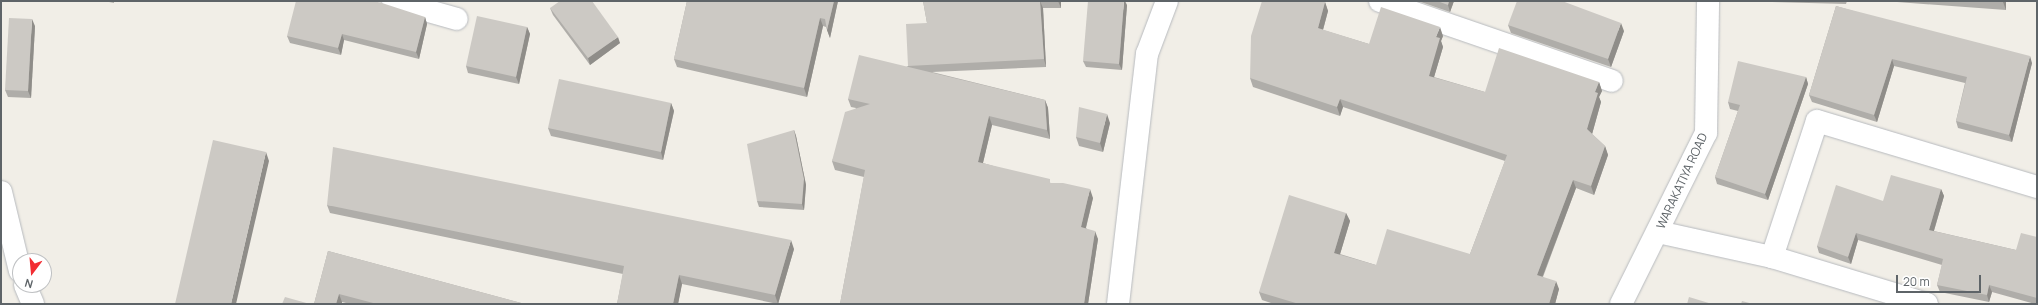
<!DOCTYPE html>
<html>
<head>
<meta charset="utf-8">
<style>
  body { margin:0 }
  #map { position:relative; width:2038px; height:305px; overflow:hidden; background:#f1eee7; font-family:Manrope,sans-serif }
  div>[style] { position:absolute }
  .roads { filter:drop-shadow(0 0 1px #b7babe) drop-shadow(0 0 1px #b7babe) }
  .minor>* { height:22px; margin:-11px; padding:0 11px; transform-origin:11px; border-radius:11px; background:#fff }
  .wall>* { inset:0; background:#afada9 }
  .shaded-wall>* { inset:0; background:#8f8d89 }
  .building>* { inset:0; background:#ccc9c4 }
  span { translate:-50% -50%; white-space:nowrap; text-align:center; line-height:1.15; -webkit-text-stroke:3.5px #fff; paint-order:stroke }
  .street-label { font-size:12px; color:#5e6468 }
  .frame { position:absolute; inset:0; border:2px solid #5e6468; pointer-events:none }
  .north { position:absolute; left:12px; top:253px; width:40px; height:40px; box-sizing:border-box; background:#fff; border:1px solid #bfc1c3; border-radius:50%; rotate:196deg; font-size:11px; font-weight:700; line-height:16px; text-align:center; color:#5e6468 }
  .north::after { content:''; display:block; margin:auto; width:14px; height:18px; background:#f22d33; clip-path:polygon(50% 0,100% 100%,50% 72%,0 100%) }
  .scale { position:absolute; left:1896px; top:275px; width:85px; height:18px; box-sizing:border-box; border:2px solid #5e6468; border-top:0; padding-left:5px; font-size:12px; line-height:14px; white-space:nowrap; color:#5e6468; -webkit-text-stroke:3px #fff; paint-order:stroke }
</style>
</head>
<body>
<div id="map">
  <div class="roads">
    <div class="minor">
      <i style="left:393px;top:1px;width:66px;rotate:15.7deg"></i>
      <i style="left:1380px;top:1px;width:245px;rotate:19deg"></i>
      <i style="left:1px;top:192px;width:81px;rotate:76.5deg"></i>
      <i style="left:1658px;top:232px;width:117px;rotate:12.4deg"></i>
      <i style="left:1772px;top:257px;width:162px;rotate:16.9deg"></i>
      <i style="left:1772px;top:257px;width:143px;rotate:-71.7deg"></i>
      <i style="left:1817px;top:121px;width:230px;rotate:16.7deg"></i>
      <i style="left:25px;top:285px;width:21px;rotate:67deg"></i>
      <i style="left:1118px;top:304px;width:252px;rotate:-83.4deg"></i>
      <i style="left:1147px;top:54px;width:57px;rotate:-69.3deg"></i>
      <i style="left:1621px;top:304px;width:191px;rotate:-63.6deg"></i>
      <i style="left:1706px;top:133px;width:132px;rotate:-89.1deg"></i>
    </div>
  </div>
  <div class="wall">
    <i style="clip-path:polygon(104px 1px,114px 1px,114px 3px)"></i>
    <i style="clip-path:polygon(687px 1px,838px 1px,830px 38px,826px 27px,823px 26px,807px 97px,677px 67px,674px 59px)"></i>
    <i style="clip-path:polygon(923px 1px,1061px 1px,1061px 8px,1043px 8px,1046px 67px,932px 72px,1045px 100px,1048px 108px,1050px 139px,992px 125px,983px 163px,1051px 183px,1093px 198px,1086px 228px,1098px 239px,1088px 304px,840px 304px,864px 177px,835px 170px,832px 161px,856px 108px,851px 107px,848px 99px,908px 66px,927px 23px)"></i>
    <i style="clip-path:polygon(1418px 1px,1454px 1px,1450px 12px)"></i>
    <i style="clip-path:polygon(1735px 1px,1847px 1px,1846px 4px)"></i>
    <i style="clip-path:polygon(1884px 1px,2006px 1px,2006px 10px)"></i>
    <i style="clip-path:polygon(1325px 2px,1328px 11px,1323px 30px,1369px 44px,1443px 36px,1441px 41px,1443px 47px,1434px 77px,1485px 92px,1599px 82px,1602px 91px,1599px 97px,1601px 102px,1592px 134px,1605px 146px,1608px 155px,1594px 195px,1576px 188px,1543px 277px,1559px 289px,1555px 304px,1274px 304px,1262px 300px,1259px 292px,1346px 213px,1350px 221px,1340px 254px,1376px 265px,1470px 254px,1505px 161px,1343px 107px,1340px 116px,1253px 87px,1250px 78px)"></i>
    <i style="clip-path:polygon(1127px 5px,1122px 70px,1086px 67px,1083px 61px)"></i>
    <i style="clip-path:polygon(1836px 6px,2032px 63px,2012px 142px,1958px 128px,1956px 121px,1965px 83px,1894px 66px,1877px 122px,1812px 102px,1809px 95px)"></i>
    <i style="clip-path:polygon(550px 8px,620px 43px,590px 65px,553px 15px)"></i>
    <i style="clip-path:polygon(425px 17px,427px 24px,419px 59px,344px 40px,341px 55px,290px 43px,287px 36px)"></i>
    <i style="clip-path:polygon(1508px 25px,1624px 31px,1611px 67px,1511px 33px)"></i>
    <i style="clip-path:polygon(35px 26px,31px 98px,8px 97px,5px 90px)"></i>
    <i style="clip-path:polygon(527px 27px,530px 34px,519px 84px,468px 73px,466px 66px)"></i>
    <i style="clip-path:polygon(1806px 77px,1808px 84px,1768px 200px,1717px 184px,1715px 177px,1738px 111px,1730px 109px,1728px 102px)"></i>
    <i style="clip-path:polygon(671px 103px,674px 111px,663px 160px,551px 136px,548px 128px)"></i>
    <i style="clip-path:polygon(1110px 123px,1103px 152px,1079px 146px,1076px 137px)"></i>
    <i style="clip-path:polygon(794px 130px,796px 136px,806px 185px,804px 210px,759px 207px,757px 201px)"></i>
    <i style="clip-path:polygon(1941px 189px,1944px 196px,1934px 231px,2016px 250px,2037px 237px,2037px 304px,2035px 304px,1992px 292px,1989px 302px,1940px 292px,1937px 285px,1942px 265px,1858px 240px,1851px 264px,1819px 253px,1817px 246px,1883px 201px)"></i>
    <i style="clip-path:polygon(327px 205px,794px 249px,778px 304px,682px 284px,678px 304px,617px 304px,623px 274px,330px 213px)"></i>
    <i style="clip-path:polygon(328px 251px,525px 304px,350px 304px,342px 302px,342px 304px,314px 304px)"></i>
  </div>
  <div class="shaded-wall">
    <i style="clip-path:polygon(834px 1px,838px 1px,830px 38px,827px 30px)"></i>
    <i style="clip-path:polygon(1040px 1px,1043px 8px,1046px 67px,1044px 59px)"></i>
    <i style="clip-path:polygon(1058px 1px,1061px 1px,1061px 8px)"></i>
    <i style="clip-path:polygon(1124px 1px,1125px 1px,1127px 5px,1122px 70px,1119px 64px)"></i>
    <i style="clip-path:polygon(1449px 1px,1454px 1px,1450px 12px,1448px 5px)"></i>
    <i style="clip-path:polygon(2003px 1px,2006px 1px,2006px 10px,2003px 2px)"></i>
    <i style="clip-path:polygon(1325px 2px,1328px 11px,1321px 37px,1318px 28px)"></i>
    <i style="clip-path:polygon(425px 17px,427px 24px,419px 59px,416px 52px)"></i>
    <i style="clip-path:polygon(820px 18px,823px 26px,807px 97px,804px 88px)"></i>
    <i style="clip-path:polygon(32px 19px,35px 26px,31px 98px,28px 91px)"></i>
    <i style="clip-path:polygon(1621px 23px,1624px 31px,1611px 67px,1608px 59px)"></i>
    <i style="clip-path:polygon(527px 27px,530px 34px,519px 84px,516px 77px)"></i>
    <i style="clip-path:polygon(1440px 27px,1443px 36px,1441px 41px,1443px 47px,1432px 84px,1429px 76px,1436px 37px)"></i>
    <i style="clip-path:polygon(342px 34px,344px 40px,341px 55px,338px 48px)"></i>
    <i style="clip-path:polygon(618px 37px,620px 43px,590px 65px,588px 58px)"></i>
    <i style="clip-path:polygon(2030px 56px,2032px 63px,2012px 142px,2009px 135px)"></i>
    <i style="clip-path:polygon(1892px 59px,1894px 66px,1877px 122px,1874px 115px)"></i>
    <i style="clip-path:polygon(1806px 77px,1808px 84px,1768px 200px,1765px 194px)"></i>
    <i style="clip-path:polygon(1599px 82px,1602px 91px,1599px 97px,1601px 102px,1591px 138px,1587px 129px,1595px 92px)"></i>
    <i style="clip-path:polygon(1340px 99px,1343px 107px,1340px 116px,1337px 107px)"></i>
    <i style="clip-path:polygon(1045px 100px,1048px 108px,1050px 139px,1047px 130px)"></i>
    <i style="clip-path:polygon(671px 103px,674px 111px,663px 160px,661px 152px)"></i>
    <i style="clip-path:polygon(1107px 114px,1110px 123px,1103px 152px,1100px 143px)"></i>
    <i style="clip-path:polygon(989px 116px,992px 125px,981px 171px,978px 162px)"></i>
    <i style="clip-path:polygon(794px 130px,796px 136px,806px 185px,804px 210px,802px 204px)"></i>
    <i style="clip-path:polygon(1605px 146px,1608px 155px,1594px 195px,1591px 186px)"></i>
    <i style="clip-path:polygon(266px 152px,269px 161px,236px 304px,231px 304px)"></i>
    <i style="clip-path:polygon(1573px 180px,1576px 188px,1540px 283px,1537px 275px)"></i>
    <i style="clip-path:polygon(1090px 189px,1093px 198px,1084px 235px,1081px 227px)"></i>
    <i style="clip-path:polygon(1941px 189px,1944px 196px,1932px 237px,1929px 230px)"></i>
    <i style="clip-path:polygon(1346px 213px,1350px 221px,1338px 261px,1334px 253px)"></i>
    <i style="clip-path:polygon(1095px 231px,1098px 239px,1088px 304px,1084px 304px)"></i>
    <i style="clip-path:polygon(1856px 233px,1858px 240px,1851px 264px,1848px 257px)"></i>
    <i style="clip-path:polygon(791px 240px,794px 249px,778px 304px,775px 295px)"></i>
    <i style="clip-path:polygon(679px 275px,682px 284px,678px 304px,673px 304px)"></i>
    <i style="clip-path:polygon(1556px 281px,1559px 289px,1555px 304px,1549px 304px)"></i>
    <i style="clip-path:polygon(1989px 285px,1992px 292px,1989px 302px,1987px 295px)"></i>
    <i style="clip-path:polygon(339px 294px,342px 302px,342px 304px,336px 304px)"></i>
  </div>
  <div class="building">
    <i style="clip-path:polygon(296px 1px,373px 1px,382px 3px,425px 17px,416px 52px,342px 34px,338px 48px,287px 36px)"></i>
    <i style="clip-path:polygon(560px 1px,592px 1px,618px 37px,588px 58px,550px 8px)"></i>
    <i style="clip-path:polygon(687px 1px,834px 1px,827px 30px,825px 19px,820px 18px,804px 88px,674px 59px)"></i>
    <i style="clip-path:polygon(923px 1px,1040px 1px,1044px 59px,908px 66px,906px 24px,927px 23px)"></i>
    <i style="clip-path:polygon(1088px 1px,1124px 1px,1119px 64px,1083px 61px)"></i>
    <i style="clip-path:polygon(1262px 1px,1320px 1px,1325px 2px,1318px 28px,1369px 44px,1381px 7px,1440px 27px,1436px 37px,1440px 38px,1429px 76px,1485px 92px,1499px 48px,1599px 82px,1595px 92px,1598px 93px,1587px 129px,1605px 146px,1591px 186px,1573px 180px,1537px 275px,1556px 281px,1549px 304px,1299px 304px,1259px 292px,1289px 195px,1346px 213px,1334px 253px,1376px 265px,1387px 229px,1470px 254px,1507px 155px,1340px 99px,1337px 107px,1250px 78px,1251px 36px)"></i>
    <i style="clip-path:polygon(1437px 1px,1449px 1px,1448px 5px)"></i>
    <i style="clip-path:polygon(1517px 1px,1562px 1px,1621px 23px,1608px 59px,1508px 25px)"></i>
    <i style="clip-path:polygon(1985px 1px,2003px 1px,2003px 2px)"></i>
    <i style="clip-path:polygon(1836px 6px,2030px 56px,2009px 135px,1956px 121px,1967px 77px,1892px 59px,1874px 115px,1809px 95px)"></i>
    <i style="clip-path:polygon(477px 16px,527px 27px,516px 77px,466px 66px)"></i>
    <i style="clip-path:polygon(9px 18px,32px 19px,28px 91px,5px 90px)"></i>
    <i style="clip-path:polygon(859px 55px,1045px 100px,1047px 130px,989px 116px,978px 162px,1050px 179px,1050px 183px,1063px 183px,1090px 189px,1081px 227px,1095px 231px,1084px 304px,840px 304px,865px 170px,832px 161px,845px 112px,870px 104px,848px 99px)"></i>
    <i style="clip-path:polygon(1738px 61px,1806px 77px,1765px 194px,1715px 177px,1740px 105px,1728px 102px)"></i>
    <i style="clip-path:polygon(559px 79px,671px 103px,661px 152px,548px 128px)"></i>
    <i style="clip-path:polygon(1079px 107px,1107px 114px,1100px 143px,1076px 137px)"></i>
    <i style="clip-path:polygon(794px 130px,804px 179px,802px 204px,757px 201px,747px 144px)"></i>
    <i style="clip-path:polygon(213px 140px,266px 152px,231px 304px,175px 304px)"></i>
    <i style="clip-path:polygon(333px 147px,791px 240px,775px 295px,679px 275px,673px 304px,617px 304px,624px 266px,327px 205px)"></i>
    <i style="clip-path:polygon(1891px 175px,1941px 189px,1929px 230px,2016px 250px,2021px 233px,2037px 237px,2037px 298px,1989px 285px,1987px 295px,1937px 285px,1943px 259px,1856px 233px,1848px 257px,1817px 246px,1836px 185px,1883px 201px)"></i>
    <i style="clip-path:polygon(328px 251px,525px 304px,377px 304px,339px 294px,336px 304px,314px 304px)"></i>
    <i style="clip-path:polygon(285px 297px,310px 304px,282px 304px)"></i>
    <i style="clip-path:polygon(1689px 297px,1712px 304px,1687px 304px)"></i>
    <i style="clip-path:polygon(1742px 301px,1753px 304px,1741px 304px)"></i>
  </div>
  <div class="street-label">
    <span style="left:1682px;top:181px;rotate:-65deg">WARAKATIYA ROAD</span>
  </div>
  <div class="frame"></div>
  <div class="north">N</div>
  <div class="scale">20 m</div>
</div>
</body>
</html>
